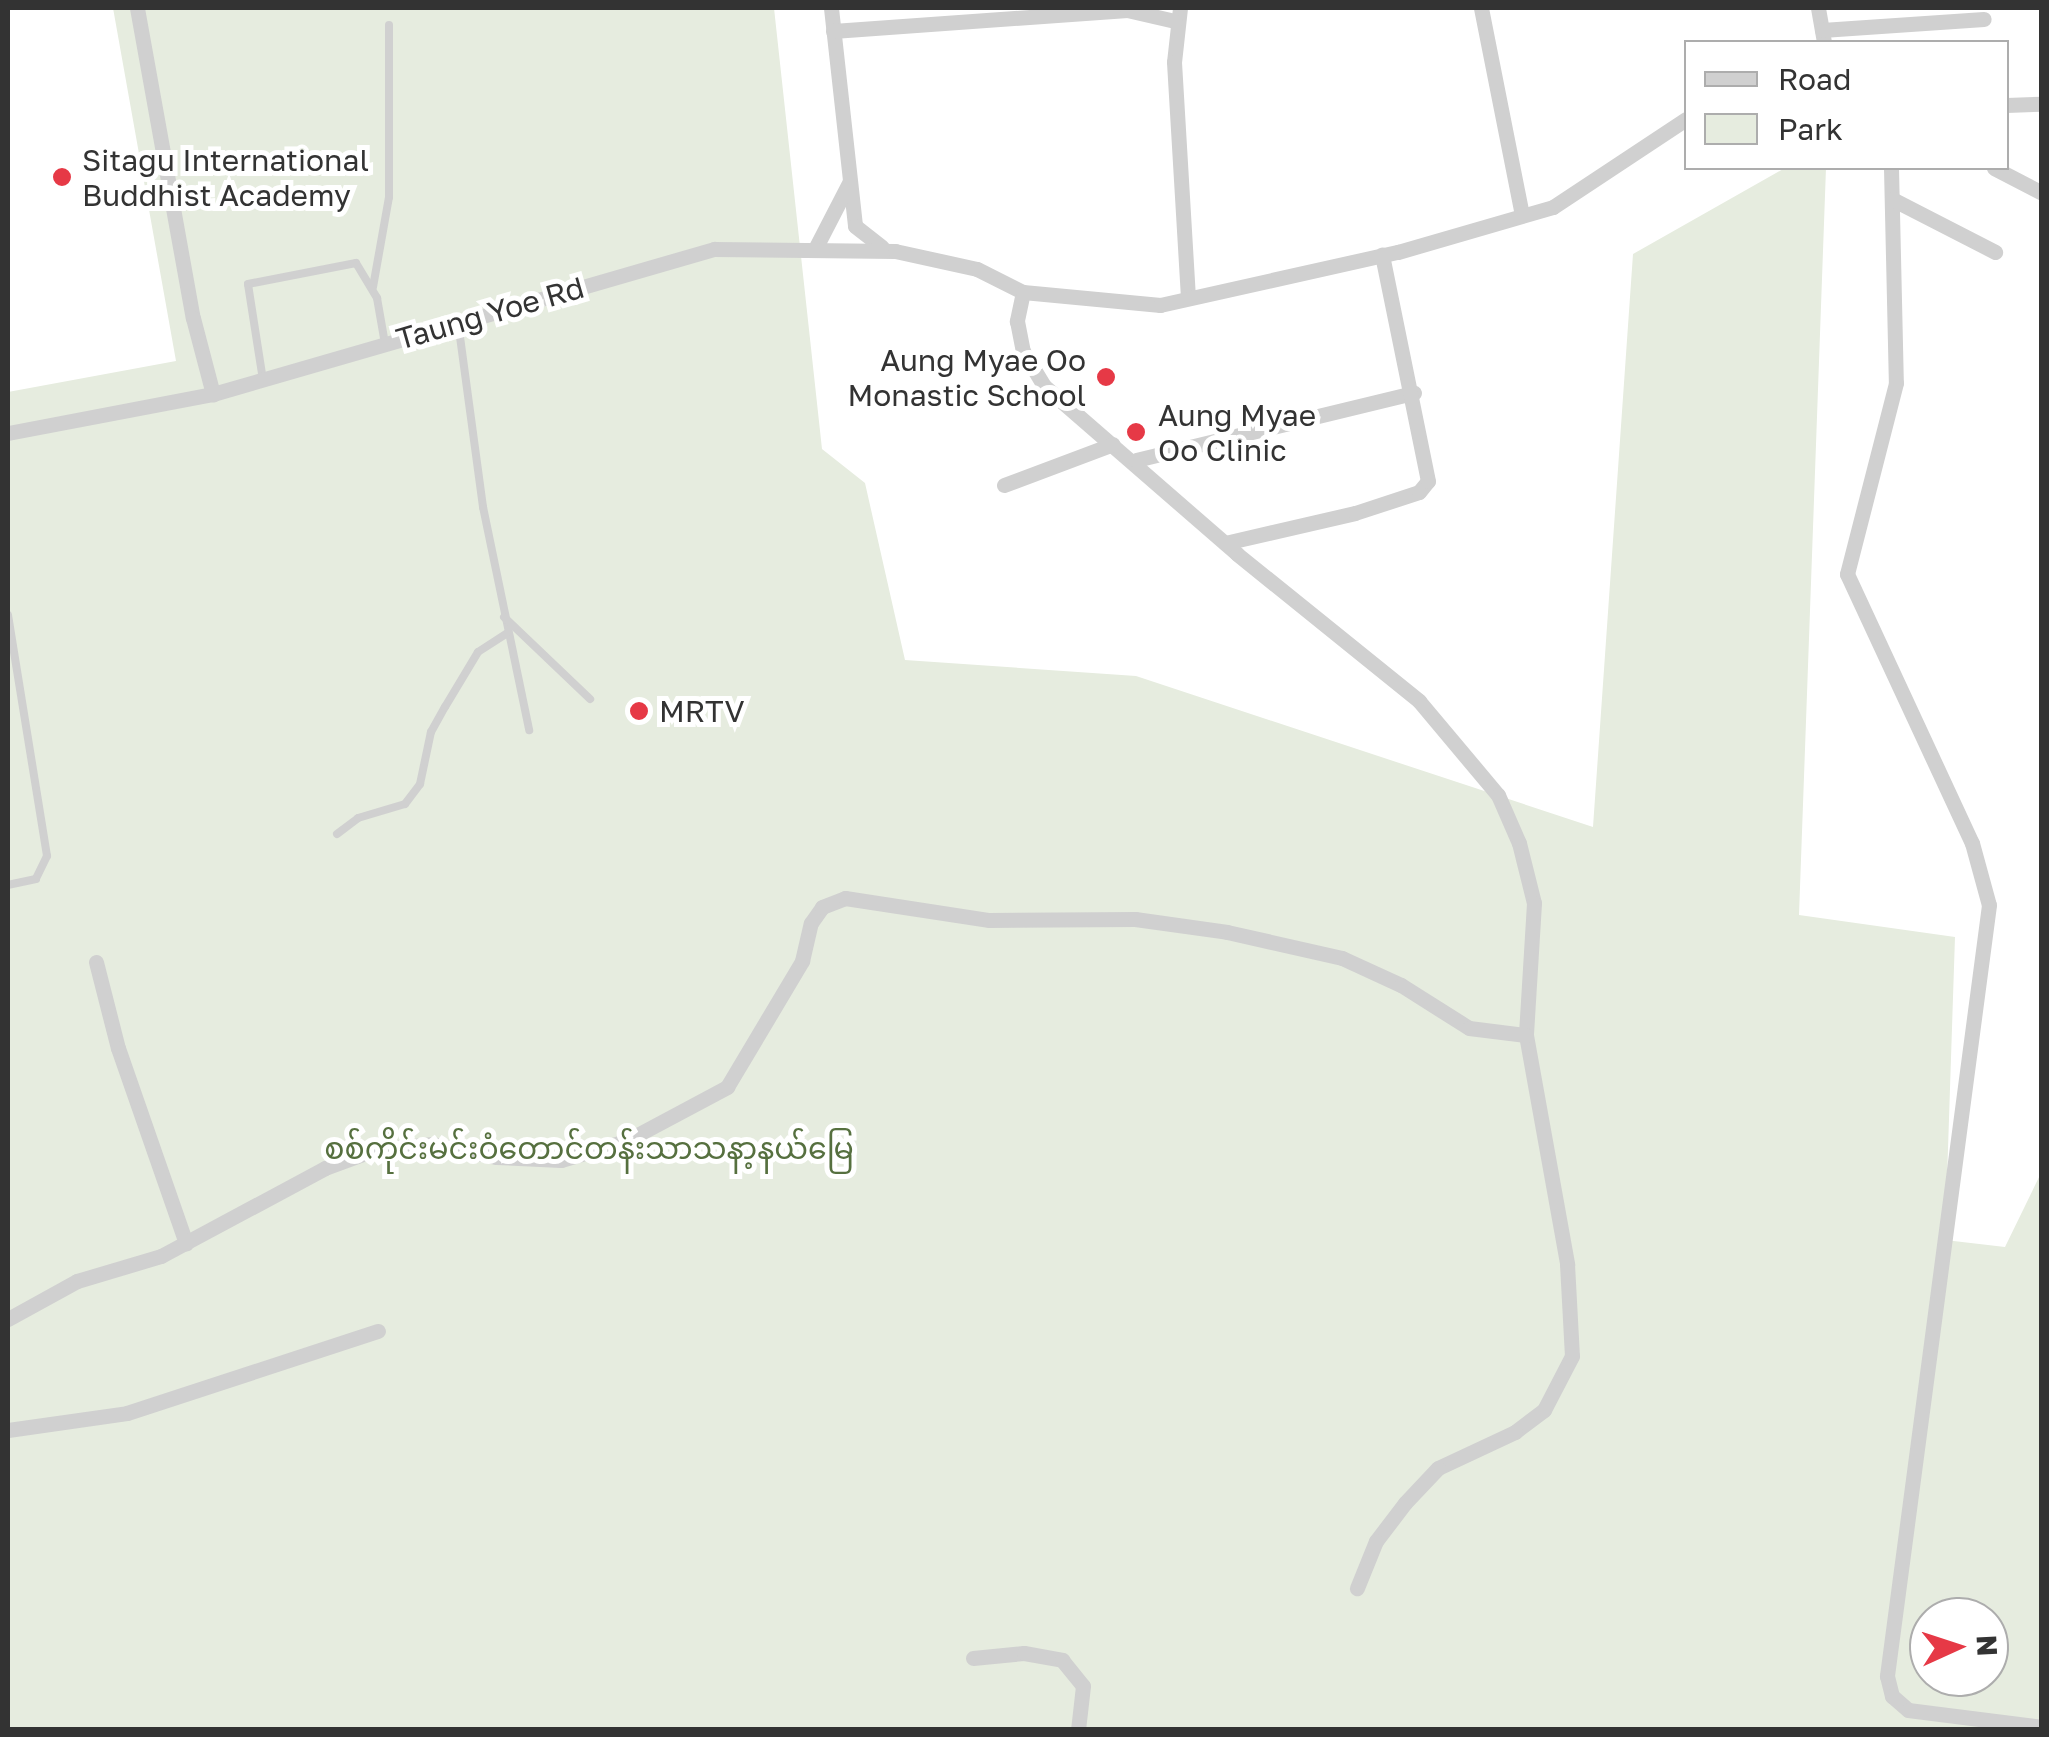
<!DOCTYPE html>
<html>
<head>
<meta charset="utf-8">
<style>
  body { margin:0 }
  #map { position:relative; width:2049px; height:1737px; overflow:hidden; background:#fff; font-family:"Golos Text","Noto Sans Myanmar",sans-serif }
  div>[style] { position:absolute }
  .green>* { inset:0; background:#e6ecdf }
  .service>* { height:8px; margin:-4px; padding:0 4px; transform-origin:4px; border-radius:4px; background:#d0d0d0 }
  .minor>* { height:15px; margin:-7.5px; padding:0 7.5px; transform-origin:7.5px; border-radius:7.5px; background:#d0d0d0 }
  .dots>* { width:28px; height:28px; translate:-50% -50%; box-sizing:border-box; border:5px solid #fff; border-radius:50% }
  span { translate:-50% -50%; white-space:nowrap; text-align:center; line-height:1.15; -webkit-text-stroke:10px #fff; paint-order:stroke }
  .poi-label { font-size:30px; color:#333 }
  .left { translate:0 -50%; text-align:left }
  .right { translate:-100% -50%; text-align:right }
  .street-label { font-size:30px; color:#333 }
  .park-label { font-size:30px; color:#56703f }
  .frame { position:absolute; inset:0; border:10px solid #333; pointer-events:none }
  .legend { position:absolute; left:1684px; top:40px; width:325px; height:130px; box-sizing:border-box; background:#fff; border:2px solid #adadad; margin:0; padding:12px 18px; list-style:none; font-size:30px; color:#333 }
  .legend li { display:flex; align-items:center; gap:20px; height:50px }
  .legend b { width:50px; border:2px solid #adadad }
  .north { position:absolute; left:1909px; top:1597px; width:100px; height:100px; box-sizing:border-box; background:#fff; border:2px solid #adadad; border-radius:50%; rotate:87deg; font-size:28px; font-weight:700; line-height:40px; text-align:center; color:#333 }
  .north::after { content:''; display:block; margin:auto; width:35px; height:45px; background:#e63946; clip-path:polygon(50% 0,100% 100%,50% 72%,0 100%) }
</style>
</head>
<body>
<div id="map">
  <div class="green">
    <i style="clip-path:polygon(evenodd,113px 8px,774px 8px,822px 449px,865px 483px,905px 660px,1136px 676px,1593px 827px,1633px 254px,1785px 168px,1826px 168px,1799px 915px,1955px 937px,1945px 1240px,2005px 1247px,2041px 1173px,2041px 1729px,8px 1730px,8px 392px,176px 361px,113px 8px,1929px 1617px,1989px 1617px,1989px 1677px,1929px 1677px,1929px 1617px)"></i>
  </div>
  <div class="service">
    <i style="left:373px;top:287px;width:91px;rotate:-79.9deg"></i>
    <i style="left:389px;top:197px;width:172px;rotate:-90deg"></i>
    <i style="left:458px;top:322px;width:187px;rotate:82.3deg"></i>
    <i style="left:483px;top:507px;width:228px;rotate:78.3deg"></i>
    <i style="left:263px;top:380px;width:97px;rotate:-98.9deg"></i>
    <i style="left:248px;top:284px;width:110px;rotate:-11deg"></i>
    <i style="left:356px;top:263px;width:41px;rotate:59deg"></i>
    <i style="left:377px;top:298px;width:47px;rotate:80.1deg"></i>
    <i style="left:8px;top:615px;width:244px;rotate:80.8deg"></i>
    <i style="left:47px;top:856px;width:25px;rotate:116deg"></i>
    <i style="left:36px;top:879px;width:29px;rotate:168deg"></i>
    <i style="left:504px;top:617px;width:119px;rotate:43.6deg"></i>
    <i style="left:337px;top:834px;width:26px;rotate:-37deg"></i>
    <i style="left:358px;top:818px;width:49px;rotate:-16.6deg"></i>
    <i style="left:405px;top:804px;width:25px;rotate:-53deg"></i>
    <i style="left:420px;top:784px;width:53px;rotate:-78.1deg"></i>
    <i style="left:431px;top:732px;width:29px;rotate:-61deg"></i>
    <i style="left:445px;top:707px;width:64px;rotate:-59deg"></i>
    <i style="left:478px;top:652px;width:33px;rotate:-33deg"></i>
  </div>
  <div class="minor">
    <i style="left:137px;top:8px;width:315px;rotate:79.8deg"></i>
    <i style="left:193px;top:318px;width:79px;rotate:75.3deg"></i>
    <i style="left:831px;top:8px;width:219px;rotate:83.7deg"></i>
    <i style="left:855px;top:226px;width:34px;rotate:38deg"></i>
    <i style="left:1180px;top:8px;width:54px;rotate:96.3deg"></i>
    <i style="left:1174px;top:62px;width:233px;rotate:86.6deg"></i>
    <i style="left:1481px;top:8px;width:211px;rotate:78.8deg"></i>
    <i style="left:1818px;top:8px;width:35px;rotate:80deg"></i>
    <i style="left:1822px;top:30px;width:162px;rotate:-3.9deg"></i>
    <i style="left:833px;top:31px;width:295px;rotate:-4.1deg"></i>
    <i style="left:1127px;top:10px;width:49px;rotate:12.9deg"></i>
    <i style="left:2006px;top:105px;width:36px;rotate:-2deg"></i>
    <i style="left:1891px;top:168px;width:215px;rotate:88.7deg"></i>
    <i style="left:1896px;top:383px;width:197px;rotate:104.4deg"></i>
    <i style="left:1847px;top:574px;width:297px;rotate:65.1deg"></i>
    <i style="left:1972px;top:843px;width:64px;rotate:74.7deg"></i>
    <i style="left:1989px;top:905px;width:778px;rotate:97.54deg"></i>
    <i style="left:1887px;top:1676px;width:21px;rotate:76deg"></i>
    <i style="left:1892px;top:1696px;width:21px;rotate:41deg"></i>
    <i style="left:1908px;top:1710px;width:135px;rotate:7.2deg"></i>
    <i style="left:1994px;top:168px;width:54px;rotate:27.5deg"></i>
    <i style="left:1892px;top:199px;width:116px;rotate:27.2deg"></i>
    <i style="left:816px;top:247px;width:72px;rotate:-62.7deg"></i>
    <i style="left:1023px;top:292px;width:30px;rotate:102deg"></i>
    <i style="left:1017px;top:321px;width:31px;rotate:79deg"></i>
    <i style="left:1023px;top:351px;width:41px;rotate:59deg"></i>
    <i style="left:1044px;top:386px;width:256px;rotate:41deg"></i>
    <i style="left:1237px;top:554px;width:234px;rotate:38.9deg"></i>
    <i style="left:1419px;top:701px;width:123px;rotate:50deg"></i>
    <i style="left:1498px;top:795px;width:52px;rotate:66.4deg"></i>
    <i style="left:1519px;top:843px;width:62px;rotate:76deg"></i>
    <i style="left:1534px;top:903px;width:132px;rotate:93.5deg"></i>
    <i style="left:1526px;top:1035px;width:233px;rotate:79.8deg"></i>
    <i style="left:1567px;top:1264px;width:92px;rotate:86.9deg"></i>
    <i style="left:1572px;top:1356px;width:61px;rotate:117.4deg"></i>
    <i style="left:1544px;top:1410px;width:36px;rotate:143deg"></i>
    <i style="left:1515px;top:1432px;width:85px;rotate:154.9deg"></i>
    <i style="left:1438px;top:1468px;width:48px;rotate:133.3deg"></i>
    <i style="left:1405px;top:1503px;width:48px;rotate:127.3deg"></i>
    <i style="left:1376px;top:1541px;width:51px;rotate:112deg"></i>
    <i style="left:8px;top:433px;width:209px;rotate:-10.8deg"></i>
    <i style="left:213px;top:394px;width:522px;rotate:-16.14deg"></i>
    <i style="left:714px;top:249px;width:181px;rotate:0.6deg"></i>
    <i style="left:895px;top:251px;width:84px;rotate:12.4deg"></i>
    <i style="left:977px;top:269px;width:51px;rotate:26.6deg"></i>
    <i style="left:1023px;top:292px;width:138px;rotate:5.4deg"></i>
    <i style="left:1160px;top:305px;width:244px;rotate:-12.6deg"></i>
    <i style="left:1398px;top:252px;width:161px;rotate:-16.2deg"></i>
    <i style="left:1553px;top:207px;width:159px;rotate:-33.5deg"></i>
    <i style="left:1136px;top:460px;width:286px;rotate:-13.6deg"></i>
    <i style="left:1004px;top:485px;width:116px;rotate:-20.6deg"></i>
    <i style="left:1225px;top:543px;width:133px;rotate:-13deg"></i>
    <i style="left:1355px;top:513px;width:67px;rotate:-18.2deg"></i>
    <i style="left:1419px;top:492px;width:14px;rotate:-51deg"></i>
    <i style="left:1428px;top:481px;width:231px;rotate:-101.5deg"></i>
    <i style="left:96px;top:962px;width:89px;rotate:75.7deg"></i>
    <i style="left:118px;top:1048px;width:207px;rotate:70.8deg"></i>
    <i style="left:8px;top:1319px;width:79px;rotate:-28.8deg"></i>
    <i style="left:77px;top:1281px;width:88px;rotate:-16.6deg"></i>
    <i style="left:161px;top:1256px;width:186px;rotate:-28.2deg"></i>
    <i style="left:325px;top:1168px;width:52px;rotate:-20.2deg"></i>
    <i style="left:374px;top:1150px;width:59px;rotate:-5.8deg"></i>
    <i style="left:433px;top:1144px;width:64px;rotate:11.7deg"></i>
    <i style="left:496px;top:1157px;width:65px;rotate:2.6deg"></i>
    <i style="left:561px;top:1160px;width:68px;rotate:-16.3deg"></i>
    <i style="left:626px;top:1141px;width:115px;rotate:-28.1deg"></i>
    <i style="left:727px;top:1087px;width:147px;rotate:-59.2deg"></i>
    <i style="left:802px;top:961px;width:39px;rotate:-77deg"></i>
    <i style="left:811px;top:923px;width:19px;rotate:-55deg"></i>
    <i style="left:822px;top:907px;width:25px;rotate:-21deg"></i>
    <i style="left:845px;top:898px;width:146px;rotate:8.7deg"></i>
    <i style="left:989px;top:920px;width:146px;rotate:-0.4deg"></i>
    <i style="left:1135px;top:919px;width:93px;rotate:8deg"></i>
    <i style="left:1227px;top:932px;width:118px;rotate:12.7deg"></i>
    <i style="left:1342px;top:958px;width:65px;rotate:24.6deg"></i>
    <i style="left:1401px;top:985px;width:80px;rotate:32.3deg"></i>
    <i style="left:1469px;top:1028px;width:57px;rotate:7deg"></i>
    <i style="left:8px;top:1430px;width:120px;rotate:-8.1deg"></i>
    <i style="left:127px;top:1413px;width:264px;rotate:-18.1deg"></i>
    <i style="left:973px;top:1658px;width:51px;rotate:-5.6deg"></i>
    <i style="left:1024px;top:1653px;width:39px;rotate:10deg"></i>
    <i style="left:1062px;top:1660px;width:33px;rotate:51deg"></i>
    <i style="left:1083px;top:1686px;width:44px;rotate:96.5deg"></i>
  </div>
  <div class="dots">
    <i style="left:62px;top:177px;background:#e63946"></i>
    <i style="left:1106px;top:377px;background:#e63946"></i>
    <i style="left:1136px;top:432px;background:#e63946"></i>
    <i style="left:639px;top:711px;background:#e63946"></i>
  </div>
  <div class="poi-label">
    <span class="left" style="left:82px;top:177px">Sitagu International<br>Buddhist Academy</span>
    <span class="right" style="left:1086px;top:377px">Aung Myae Oo<br>Monastic School</span>
    <span class="left" style="left:1158px;top:432px">Aung Myae<br>Oo Clinic</span>
    <span class="left" style="left:659px;top:711px">MRTV</span>
  </div>
  <div class="street-label">
    <span style="left:490px;top:313px;rotate:-16deg">Taung Yoe Rd</span>
  </div>
  <div class="park-label">
    <span style="left:589px;top:1148px">စစ်ကိုင်းမင်းဝံတောင်တန်းသာသနာ့နယ်မြေ</span>
  </div>
  <div class="frame"></div>
  <ul class="legend">
  <li><b style="height:12px;background:#d0d0d0"></b>Road</li>
  <li><b style="height:28px;background:#e6ecdf"></b>Park</li>
  </ul>
  <div class="north">N</div>
</div>
</body>
</html>
